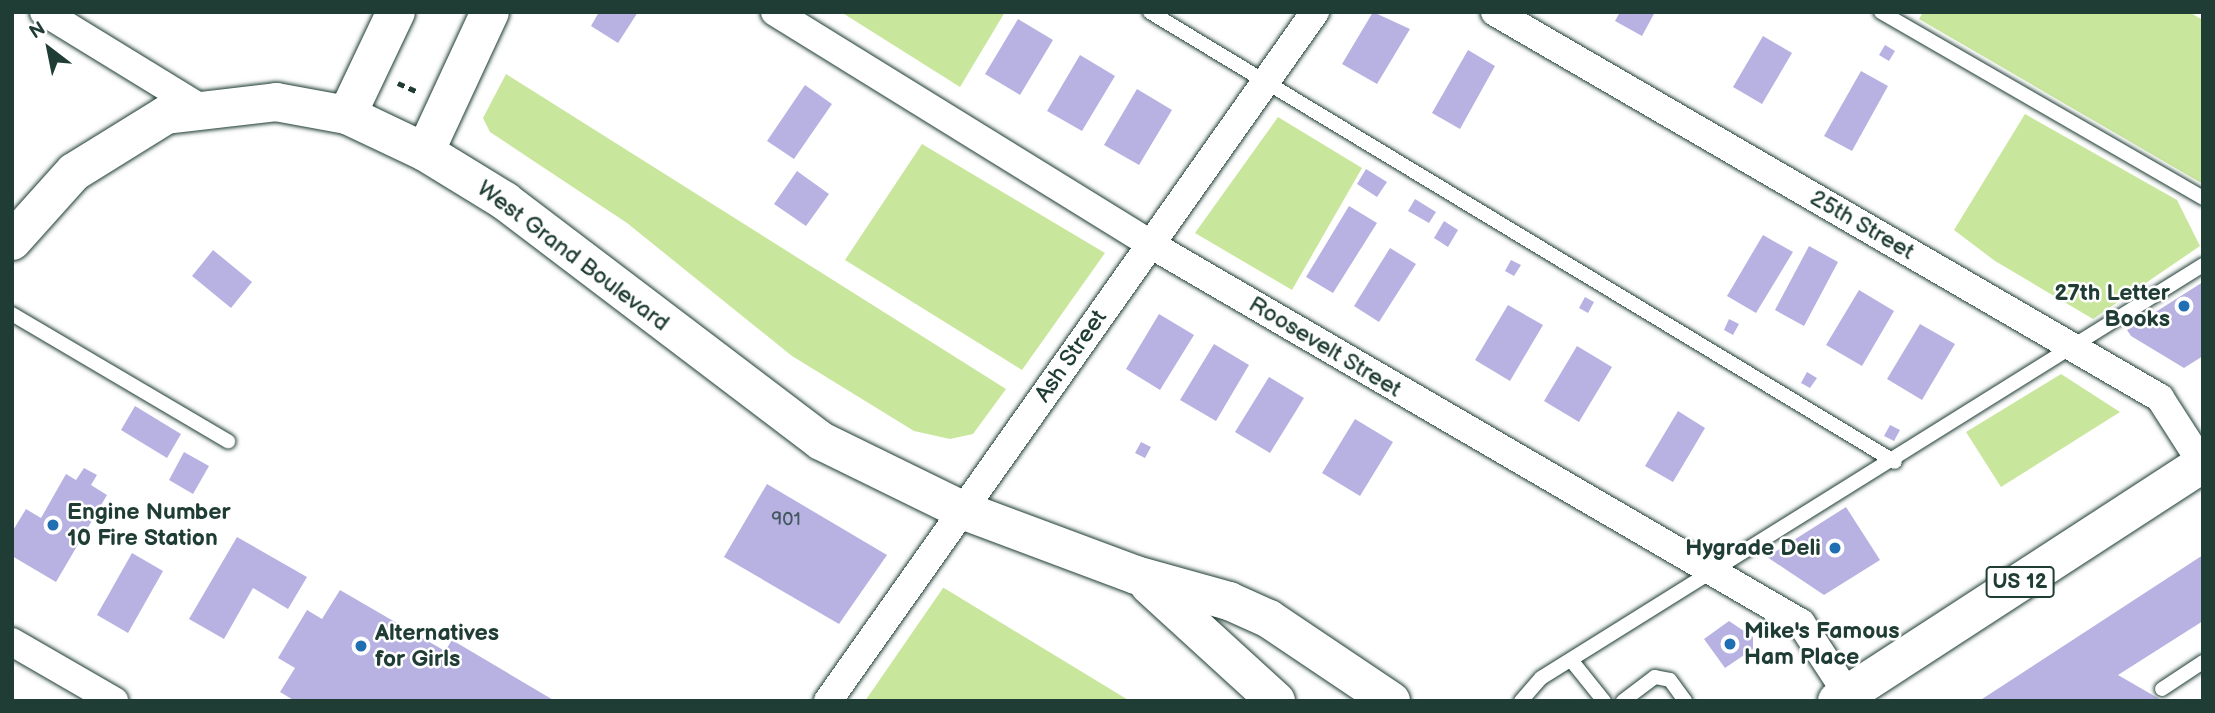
<!DOCTYPE html>
<html>
<head>
<meta charset="utf-8">
<style>
  body { margin:0 }
  #map { position:relative; width:2215px; height:713px; overflow:hidden; background:#fff; font-family:"Balsamiq Sans",sans-serif }
  div>[style] { position:absolute }
  .green>* { inset:0; background:#c9e69d }
  .building>* { inset:0; background:#b8b2e3 }
  .path>* { height:4.5px; margin-top:-2.25px; transform-origin:0; background:repeating-linear-gradient(90deg,#1f3d34 0 7px,transparent 0 12px) }
  .roads { filter:drop-shadow(0 0 2px #1f3d34) drop-shadow(0 0 2px #1f3d34) }
  .lane>* { height:14px; margin:-7px; padding:0 7px; transform-origin:7px; border-radius:7px; background:#fff }
  .street>* { height:28px; margin:-14px; padding:0 14px; transform-origin:14px; border-radius:14px; background:#fff }
  .secondary>* { height:38px; margin:-19px; padding:0 19px; transform-origin:19px; border-radius:19px; background:#fff }
  .primary>* { height:38px; margin:-19px; padding:0 19px; transform-origin:19px; border-radius:19px; background:#fff }
  .dots>* { width:19px; height:19px; translate:-50% -50%; box-sizing:border-box; border:4px solid #fff; border-radius:50% }
  span { translate:-50% -50%; white-space:nowrap; text-align:center; line-height:1.15; -webkit-text-stroke:5px #fff; paint-order:stroke }
  .number-label { font-size:19px; color:#455a60 }
  .number-label span { -webkit-text-stroke-width:0 }
  .shield-label span { padding:2px 5px; background:#fff; border:2px solid; border-radius:5px; -webkit-text-stroke-width:0 }
  .shield-label { font-size:21px; color:#1f3d34; font-weight:700 }
  .street-label { font-size:23px; color:#1f3d34 }
  .poi-label { font-size:23px; color:#1f3d34; font-weight:700 }
  .right { translate:-100% -50%; text-align:right }
  .left { translate:0 -50%; text-align:left }
  .frame { position:absolute; inset:0; border:14px solid #1f3d34; pointer-events:none }
  .north { position:absolute; left:14px; top:14px; width:70px; height:70px; -webkit-text-stroke:5px #fff; paint-order:stroke; rotate:328deg; font-size:19px; font-weight:700; line-height:28px; text-align:center; color:#1f3d34 }
  .north::after { content:''; display:block; margin:auto; width:24px; height:32px; background:#1f3d34; clip-path:polygon(50% 0,100% 100%,50% 72%,0 100%) }
</style>
</head>
<body>
<div id="map">
  <div class="green">
    <i style="clip-path:polygon(841px 12px,1005px 12px,960px 87px)"></i>
    <i style="clip-path:polygon(1923px 12px,2189px 12px,2203px 20px,2203px 184px,1919px 19px)"></i>
    <i style="clip-path:polygon(506px 74px,1006px 389px,973px 434px,950px 439px,914px 431px,792px 356px,627px 223px,490px 132px,483px 118px)"></i>
    <i style="clip-path:polygon(2025px 114px,2177px 200px,2200px 246px,2093px 319px,1995px 261px,1954px 230px)"></i>
    <i style="clip-path:polygon(1278px 117px,1362px 168px,1292px 290px,1195px 233px)"></i>
    <i style="clip-path:polygon(922px 144px,1105px 253px,1022px 370px,845px 260px)"></i>
    <i style="clip-path:polygon(2061px 374px,2120px 412px,2001px 487px,1966px 432px)"></i>
    <i style="clip-path:polygon(943px 588px,944px 588px,1130px 701px,865px 701px)"></i>
  </div>
  <div class="building">
    <i style="clip-path:polygon(599px 12px,638px 12px,618px 43px,591px 26px)"></i>
    <i style="clip-path:polygon(1373px 12px,1410px 29px,1377px 84px,1342px 64px)"></i>
    <i style="clip-path:polygon(1620px 12px,1655px 12px,1642px 36px,1615px 21px)"></i>
    <i style="clip-path:polygon(1018px 19px,1053px 40px,1020px 95px,985px 74px)"></i>
    <i style="clip-path:polygon(1763px 36px,1792px 53px,1762px 104px,1733px 87px)"></i>
    <i style="clip-path:polygon(1885px 45px,1895px 51px,1889px 61px,1879px 55px)"></i>
    <i style="clip-path:polygon(1468px 50px,1495px 66px,1460px 129px,1432px 113px)"></i>
    <i style="clip-path:polygon(1080px 55px,1115px 76px,1082px 131px,1047px 111px)"></i>
    <i style="clip-path:polygon(1861px 71px,1888px 86px,1852px 151px,1824px 136px)"></i>
    <i style="clip-path:polygon(805px 85px,832px 104px,794px 159px,767px 141px)"></i>
    <i style="clip-path:polygon(1137px 89px,1172px 110px,1139px 165px,1104px 145px)"></i>
    <i style="clip-path:polygon(1366px 169px,1387px 182px,1377px 197px,1357px 184px)"></i>
    <i style="clip-path:polygon(797px 171px,829px 194px,806px 226px,774px 204px)"></i>
    <i style="clip-path:polygon(1415px 199px,1436px 212px,1429px 223px,1408px 211px)"></i>
    <i style="clip-path:polygon(1349px 206px,1377px 223px,1333px 293px,1306px 277px)"></i>
    <i style="clip-path:polygon(1444px 221px,1458px 230px,1448px 247px,1434px 238px)"></i>
    <i style="clip-path:polygon(1763px 235px,1793px 252px,1756px 313px,1727px 296px)"></i>
    <i style="clip-path:polygon(1809px 246px,1838px 262px,1804px 326px,1775px 310px)"></i>
    <i style="clip-path:polygon(1390px 248px,1416px 264px,1379px 322px,1354px 306px)"></i>
    <i style="clip-path:polygon(213px 250px,252px 282px,231px 308px,192px 276px)"></i>
    <i style="clip-path:polygon(1511px 260px,1521px 265px,1514px 276px,1505px 271px)"></i>
    <i style="clip-path:polygon(2203px 282px,2203px 356px,2184px 368px,2131px 336px,2127px 330px)"></i>
    <i style="clip-path:polygon(1859px 290px,1894px 311px,1862px 366px,1826px 345px)"></i>
    <i style="clip-path:polygon(1585px 297px,1594px 302px,1588px 313px,1579px 308px)"></i>
    <i style="clip-path:polygon(1508px 305px,1543px 325px,1510px 381px,1475px 360px)"></i>
    <i style="clip-path:polygon(1159px 314px,1194px 335px,1160px 390px,1126px 369px)"></i>
    <i style="clip-path:polygon(1729px 319px,1739px 324px,1733px 335px,1724px 330px)"></i>
    <i style="clip-path:polygon(1920px 324px,1955px 344px,1922px 400px,1887px 379px)"></i>
    <i style="clip-path:polygon(1214px 344px,1249px 365px,1216px 421px,1180px 400px)"></i>
    <i style="clip-path:polygon(1577px 346px,1612px 367px,1579px 422px,1544px 401px)"></i>
    <i style="clip-path:polygon(1807px 372px,1817px 378px,1810px 388px,1801px 383px)"></i>
    <i style="clip-path:polygon(1269px 377px,1304px 398px,1270px 453px,1235px 432px)"></i>
    <i style="clip-path:polygon(135px 406px,181px 434px,167px 458px,121px 430px)"></i>
    <i style="clip-path:polygon(1678px 411px,1705px 428px,1673px 482px,1645px 466px)"></i>
    <i style="clip-path:polygon(1355px 419px,1393px 442px,1360px 496px,1322px 473px)"></i>
    <i style="clip-path:polygon(1890px 425px,1900px 430px,1894px 441px,1884px 436px)"></i>
    <i style="clip-path:polygon(1141px 442px,1151px 447px,1145px 458px,1135px 453px)"></i>
    <i style="clip-path:polygon(184px 452px,209px 466px,193px 494px,169px 480px)"></i>
    <i style="clip-path:polygon(84px 468px,97px 475px,91px 485px,107px 495px,56px 582px,12px 556px,12px 532px,26px 509px,41px 518px,66px 474px,76px 480px)"></i>
    <i style="clip-path:polygon(767px 484px,887px 555px,839px 624px,724px 557px)"></i>
    <i style="clip-path:polygon(1846px 507px,1880px 560px,1824px 595px,1767px 557px)"></i>
    <i style="clip-path:polygon(237px 537px,307px 577px,288px 609px,253px 588px,224px 639px,189px 619px)"></i>
    <i style="clip-path:polygon(132px 553px,163px 571px,128px 633px,97px 615px)"></i>
    <i style="clip-path:polygon(2203px 555px,2203px 621px,2118px 675px,2163px 701px,1979px 701px)"></i>
    <i style="clip-path:polygon(340px 590px,445px 651px,452px 640px,555px 701px,295px 701px,280px 692px,295px 668px,278px 658px,307px 610px,322px 619px)"></i>
    <i style="clip-path:polygon(1729px 621px,1753px 637px,1753px 649px,1725px 668px,1704px 639px)"></i>
  </div>
  <div class="path">
    <i style="left:398px;top:83px;width:20px;rotate:24deg"></i>
  </div>
  <div class="roads">
    <div class="lane">
      <i style="left:1150px;top:12px;width:870px;rotate:31.13deg"></i>
      <i style="left:1881px;top:12px;width:372px;rotate:30deg"></i>
      <i style="left:12px;top:314px;width:251px;rotate:30.5deg"></i>
      <i style="left:1571px;top:660px;width:53px;rotate:51.2deg"></i>
      <i style="left:2162px;top:689px;width:49px;rotate:-33.4deg"></i>
      <i style="left:1521px;top:701px;width:30px;rotate:-49deg"></i>
      <i style="left:1541px;top:678px;width:780px;rotate:-31.96deg"></i>
      <i style="left:1623px;top:701px;width:40px;rotate:-37deg"></i>
      <i style="left:1655px;top:677px;width:15px;rotate:11deg"></i>
      <i style="left:1670px;top:680px;width:26px;rotate:54deg"></i>
    </div>
    <div class="street">
      <i style="left:44px;top:12px;width:182px;rotate:31.5deg"></i>
      <i style="left:775px;top:12px;width:441px;rotate:31.7deg"></i>
      <i style="left:1150px;top:244px;width:753px;rotate:30.21deg"></i>
      <i style="left:1801px;top:623px;width:93px;rotate:56.8deg"></i>
      <i style="left:1495px;top:12px;width:769px;rotate:30.13deg"></i>
      <i style="left:2160px;top:398px;width:80px;rotate:57.3deg"></i>
      <i style="left:12px;top:642px;width:118px;rotate:30deg"></i>
      <i style="left:828px;top:701px;width:844px;rotate:-54.75deg"></i>
    </div>
    <div class="secondary">
      <i style="left:347px;top:115px;width:114px;rotate:-64.6deg"></i>
      <i style="left:425px;top:152px;width:154px;rotate:-65.1deg"></i>
      <i style="left:12px;top:241px;width:93px;rotate:-48.1deg"></i>
      <i style="left:74px;top:172px;width:108px;rotate:-31.8deg"></i>
      <i style="left:166px;top:115px;width:111px;rotate:-6.7deg"></i>
      <i style="left:276px;top:102px;width:72px;rotate:10.4deg"></i>
      <i style="left:347px;top:115px;width:86px;rotate:25.4deg"></i>
      <i style="left:425px;top:152px;width:94px;rotate:31.5deg"></i>
      <i style="left:505px;top:201px;width:397px;rotate:37.2deg"></i>
      <i style="left:821px;top:441px;width:157px;rotate:26.1deg"></i>
      <i style="left:962px;top:510px;width:186px;rotate:20.5deg"></i>
      <i style="left:1136px;top:575px;width:97px;rotate:15.6deg"></i>
      <i style="left:1229px;top:601px;width:44px;rotate:24.2deg"></i>
      <i style="left:1269px;top:619px;width:147px;rotate:33.9deg"></i>
      <i style="left:1149px;top:585px;width:172px;rotate:42.4deg"></i>
    </div>
    <div class="primary">
      <i style="left:1837px;top:701px;width:437px;rotate:-33deg"></i>
    </div>
  </div>
  <div class="dots">
    <i style="left:2184px;top:306px;background:#1f6fb2"></i>
    <i style="left:53px;top:525px;background:#1f6fb2"></i>
    <i style="left:1835px;top:548px;background:#1f6fb2"></i>
    <i style="left:1730px;top:644px;background:#1f6fb2"></i>
    <i style="left:361px;top:646px;background:#1f6fb2"></i>
  </div>
  <div class="number-label">
    <span style="left:786px;top:520px">901</span>
  </div>
  <div class="shield-label">
    <span style="left:2020px;top:582px">US 12</span>
  </div>
  <div class="street-label">
    <span style="left:1862px;top:225px;rotate:30deg">25th Street</span>
    <span style="left:573px;top:256px;rotate:37deg">West Grand Boulevard</span>
    <span style="left:1325px;top:347px;rotate:31deg">Roosevelt Street</span>
    <span style="left:1071px;top:356px;rotate:-55deg">Ash Street</span>
  </div>
  <div class="poi-label">
    <span class="right" style="left:2170px;top:306px">27th Letter<br>Books</span>
    <span class="left" style="left:67px;top:525px">Engine Number<br>10 Fire Station</span>
    <span class="right" style="left:1821px;top:548px">Hygrade Deli</span>
    <span class="left" style="left:1744px;top:644px">Mike's Famous<br>Ham Place</span>
    <span class="left" style="left:375px;top:646px">Alternatives<br>for Girls</span>
  </div>
  <div class="frame"></div>
  <div class="north">N</div>
</div>
</body>
</html>
